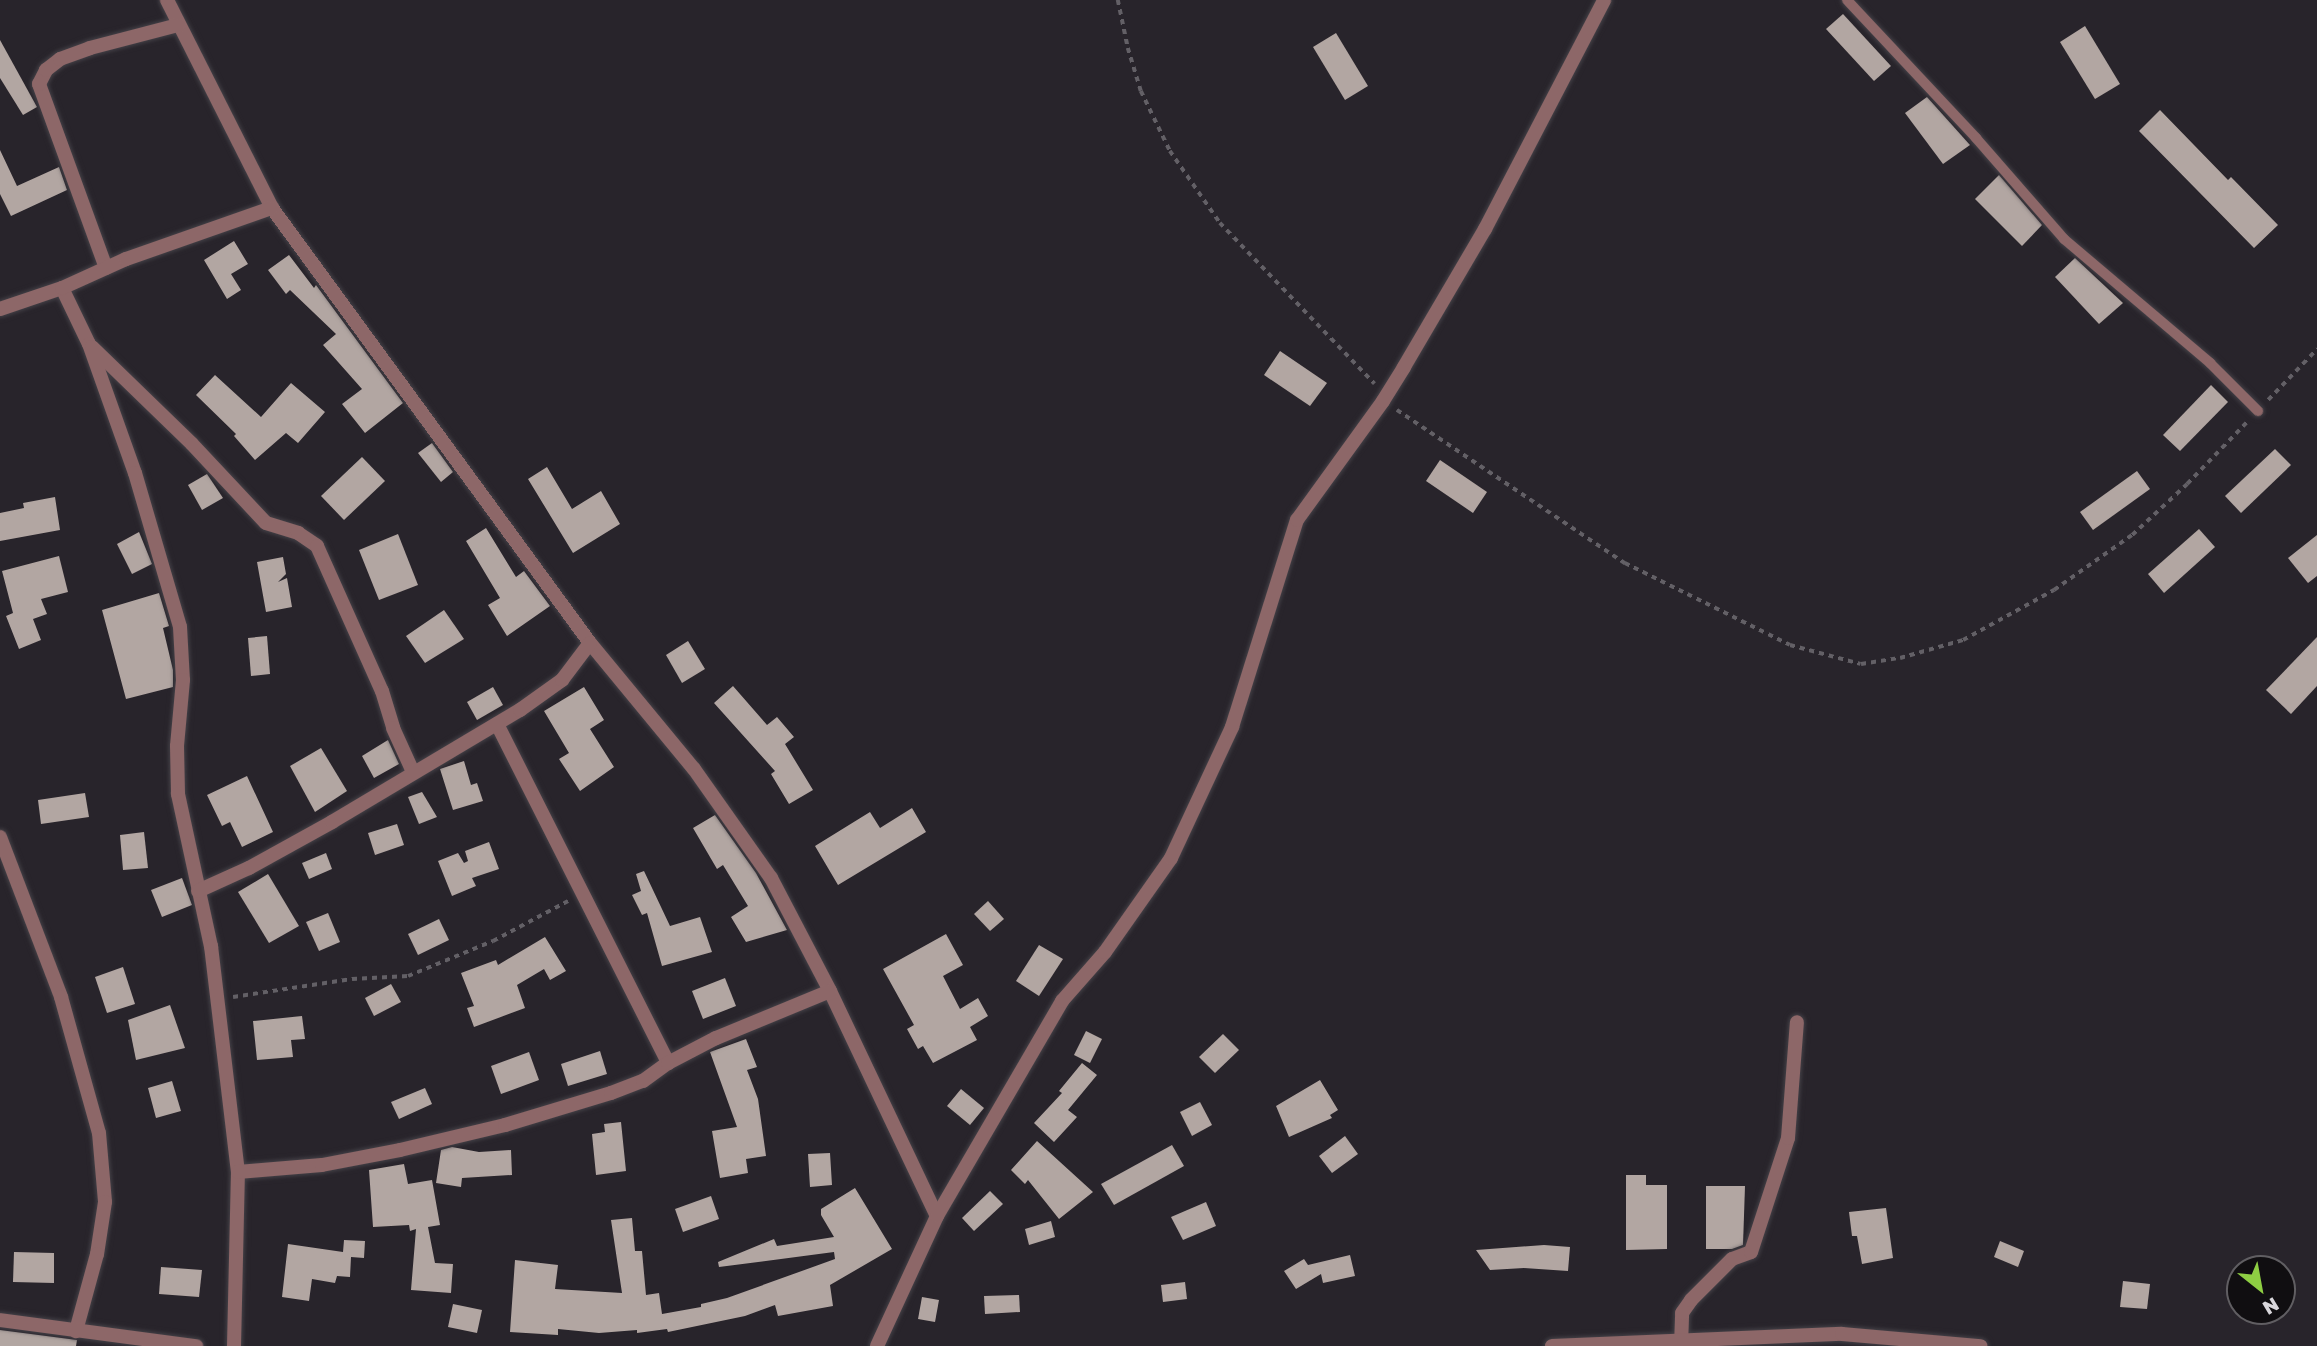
<!DOCTYPE html>
<html>
<head>
<meta charset="utf-8">
<style>
  body { margin:0 }
  #map { position:relative; width:2317px; height:1346px; overflow:hidden; background:#28242b; font-family:"Golos Text",sans-serif }
  div>[style] { position:absolute }
  .building>* { inset:0; background:#b2a6a2 }
  .path>* { height:3.5px; margin-top:-1.75px; transform-origin:0; background:repeating-linear-gradient(90deg,#636066 0 5px,transparent 0 10px) }
  .roads { filter:drop-shadow(0 0 2px #444147) drop-shadow(0 0 2px #444147) }
  .service>* { height:10px; margin:-5px; padding:0 5px; transform-origin:5px; border-radius:5px; background:#8d6768 }
  .minor>* { height:14px; margin:-7px; padding:0 7px; transform-origin:7px; border-radius:7px; background:#8d6768 }
  .tertiary>* { height:14px; margin:-7px; padding:0 7px; transform-origin:7px; border-radius:7px; background:#8d6768 }
  span { translate:-50% -50%; white-space:nowrap; text-align:center; line-height:1.15; -webkit-text-stroke:7px #100e11; paint-order:stroke }
  .north { position:absolute; left:2226px; top:1255px; width:70px; height:70px; box-sizing:border-box; background:#100e11; border:2px solid #605e62; border-radius:50%; rotate:149deg; font-size:19px; font-weight:700; line-height:28px; text-align:center; color:#d9d7dc }
  .north::after { content:''; display:block; margin:auto; width:24px; height:32px; background:#8ece43; clip-path:polygon(50% 0,100% 100%,50% 72%,0 100%) }
</style>
</head>
<body>
<div id="map">
  <div class="building">
    <i style="clip-path:polygon(1843px 14px,1891px 66px,1874px 81px,1826px 29px)"></i>
    <i style="clip-path:polygon(2085px 26px,2120px 84px,2095px 99px,2060px 42px)"></i>
    <i style="clip-path:polygon(1336px 33px,1368px 86px,1345px 100px,1313px 47px)"></i>
    <i style="clip-path:polygon(0 40px,37px 107px,23px 115px,0 78px)"></i>
    <i style="clip-path:polygon(1927px 97px,1970px 145px,1943px 164px,1905px 113px)"></i>
    <i style="clip-path:polygon(2160px 110px,2228px 180px,2231px 177px,2278px 225px,2254px 248px,2139px 131px)"></i>
    <i style="clip-path:polygon(0 150px,17px 186px,59px 167px,67px 190px,11px 216px,0 194px)"></i>
    <i style="clip-path:polygon(1999px 175px,2042px 225px,2022px 246px,1975px 199px)"></i>
    <i style="clip-path:polygon(234px 241px,248px 264px,231px 274px,241px 290px,227px 299px,204px 260px)"></i>
    <i style="clip-path:polygon(289px 255px,314px 288px,316px 285px,403px 403px,365px 433px,342px 404px,362px 389px,323px 345px,336px 334px,290px 290px,286px 294px,268px 270px)"></i>
    <i style="clip-path:polygon(2075px 258px,2123px 303px,2099px 324px,2055px 277px)"></i>
    <i style="clip-path:polygon(1280px 351px,1327px 383px,1310px 406px,1264px 375px)"></i>
    <i style="clip-path:polygon(215px 375px,261px 417px,291px 383px,325px 412px,298px 443px,286px 433px,255px 460px,234px 436px,236px 434px,196px 395px)"></i>
    <i style="clip-path:polygon(2211px 385px,2228px 402px,2180px 451px,2163px 435px)"></i>
    <i style="clip-path:polygon(432px 443px,453px 472px,441px 482px,418px 453px)"></i>
    <i style="clip-path:polygon(2275px 449px,2291px 465px,2241px 513px,2225px 496px)"></i>
    <i style="clip-path:polygon(362px 457px,385px 481px,344px 520px,321px 496px)"></i>
    <i style="clip-path:polygon(1440px 460px,1487px 492px,1473px 513px,1426px 481px)"></i>
    <i style="clip-path:polygon(547px 467px,572px 509px,601px 491px,620px 524px,573px 553px,528px 479px)"></i>
    <i style="clip-path:polygon(2137px 471px,2150px 489px,2093px 530px,2080px 512px)"></i>
    <i style="clip-path:polygon(207px 474px,223px 498px,202px 510px,188px 485px)"></i>
    <i style="clip-path:polygon(55px 497px,60px 530px,0 541px,0 513px,24px 508px,23px 503px)"></i>
    <i style="clip-path:polygon(486px 528px,516px 577px,524px 571px,550px 606px,507px 636px,488px 605px,500px 598px,466px 541px)"></i>
    <i style="clip-path:polygon(2199px 529px,2215px 547px,2164px 593px,2148px 574px)"></i>
    <i style="clip-path:polygon(139px 532px,152px 564px,132px 574px,117px 544px)"></i>
    <i style="clip-path:polygon(398px 534px,418px 585px,379px 600px,359px 550px)"></i>
    <i style="clip-path:polygon(2317px 535px,2317px 576px,2308px 583px,2288px 558px)"></i>
    <i style="clip-path:polygon(59px 556px,68px 592px,41px 599px,47px 614px,33px 619px,41px 640px,19px 649px,6px 616px,13px 613px,2px 571px)"></i>
    <i style="clip-path:polygon(283px 557px,286px 574px,278px 582px,287px 578px,292px 607px,266px 612px,257px 562px)"></i>
    <i style="clip-path:polygon(159px 593px,169px 626px,163px 628px,173px 670px,173px 687px,126px 699px,102px 610px)"></i>
    <i style="clip-path:polygon(444px 610px,464px 639px,425px 663px,406px 636px)"></i>
    <i style="clip-path:polygon(267px 636px,270px 674px,251px 676px,248px 638px)"></i>
    <i style="clip-path:polygon(2317px 637px,2317px 686px,2291px 714px,2266px 690px)"></i>
    <i style="clip-path:polygon(688px 641px,705px 669px,682px 683px,666px 655px)"></i>
    <i style="clip-path:polygon(733px 686px,767px 725px,777px 717px,794px 737px,785px 744px,813px 790px,789px 804px,771px 774px,775px 771px,714px 703px)"></i>
    <i style="clip-path:polygon(493px 687px,503px 705px,477px 720px,467px 702px)"></i>
    <i style="clip-path:polygon(584px 687px,604px 720px,590px 729px,614px 767px,580px 791px,559px 759px,569px 753px,544px 711px)"></i>
    <i style="clip-path:polygon(388px 740px,399px 764px,374px 778px,362px 756px)"></i>
    <i style="clip-path:polygon(321px 748px,347px 791px,315px 812px,290px 766px)"></i>
    <i style="clip-path:polygon(464px 761px,471px 785px,477px 783px,483px 801px,453px 810px,440px 769px)"></i>
    <i style="clip-path:polygon(247px 776px,273px 832px,242px 847px,230px 822px,222px 826px,207px 795px)"></i>
    <i style="clip-path:polygon(422px 792px,437px 817px,419px 824px,408px 797px)"></i>
    <i style="clip-path:polygon(85px 793px,89px 817px,41px 824px,38px 800px)"></i>
    <i style="clip-path:polygon(912px 808px,926px 832px,838px 885px,815px 846px,870px 812px,880px 828px)"></i>
    <i style="clip-path:polygon(715px 815px,756px 873px,787px 930px,746px 942px,731px 917px,748px 906px,723px 865px,717px 869px,693px 828px)"></i>
    <i style="clip-path:polygon(397px 824px,404px 845px,375px 855px,368px 833px)"></i>
    <i style="clip-path:polygon(144px 832px,148px 868px,123px 870px,120px 835px)"></i>
    <i style="clip-path:polygon(489px 842px,499px 869px,472px 878px,476px 886px,452px 896px,438px 861px,458px 853px,464px 863px,468px 861px,465px 851px)"></i>
    <i style="clip-path:polygon(326px 853px,332px 869px,309px 879px,302px 863px)"></i>
    <i style="clip-path:polygon(644px 871px,670px 926px,700px 917px,712px 952px,662px 966px,647px 913px,642px 915px,632px 895px,641px 891px,636px 874px)"></i>
    <i style="clip-path:polygon(268px 874px,299px 926px,269px 943px,238px 892px)"></i>
    <i style="clip-path:polygon(182px 878px,192px 905px,162px 917px,151px 890px)"></i>
    <i style="clip-path:polygon(988px 901px,1004px 919px,990px 931px,974px 914px)"></i>
    <i style="clip-path:polygon(328px 913px,340px 942px,319px 951px,306px 922px)"></i>
    <i style="clip-path:polygon(439px 919px,449px 940px,418px 955px,408px 934px)"></i>
    <i style="clip-path:polygon(946px 934px,963px 965px,943px 976px,960px 1009px,978px 998px,988px 1016px,970px 1027px,977px 1040px,933px 1063px,923px 1046px,918px 1049px,907px 1029px,914px 1025px,883px 969px)"></i>
    <i style="clip-path:polygon(545px 937px,566px 971px,550px 980px,544px 969px,517px 985px,525px 1008px,474px 1027px,467px 1008px,474px 1006px,461px 973px,496px 960px,498px 965px)"></i>
    <i style="clip-path:polygon(1039px 945px,1063px 959px,1039px 996px,1016px 981px)"></i>
    <i style="clip-path:polygon(123px 967px,135px 1004px,107px 1013px,95px 977px)"></i>
    <i style="clip-path:polygon(725px 978px,736px 1006px,703px 1019px,692px 991px)"></i>
    <i style="clip-path:polygon(391px 984px,401px 1002px,374px 1016px,365px 998px)"></i>
    <i style="clip-path:polygon(170px 1005px,185px 1048px,136px 1060px,128px 1020px)"></i>
    <i style="clip-path:polygon(302px 1016px,305px 1039px,291px 1040px,293px 1057px,257px 1060px,253px 1021px)"></i>
    <i style="clip-path:polygon(1086px 1031px,1102px 1039px,1090px 1063px,1074px 1055px)"></i>
    <i style="clip-path:polygon(1223px 1034px,1239px 1050px,1215px 1073px,1199px 1057px)"></i>
    <i style="clip-path:polygon(746px 1039px,757px 1067px,747px 1070px,758px 1099px,766px 1156px,746px 1159px,748px 1173px,720px 1178px,712px 1131px,737px 1127px,710px 1052px)"></i>
    <i style="clip-path:polygon(600px 1051px,607px 1074px,568px 1086px,561px 1064px)"></i>
    <i style="clip-path:polygon(529px 1052px,539px 1080px,501px 1094px,491px 1066px)"></i>
    <i style="clip-path:polygon(1082px 1063px,1097px 1075px,1068px 1110px,1077px 1117px,1054px 1142px,1034px 1123px,1062px 1093px,1059px 1091px)"></i>
    <i style="clip-path:polygon(1320px 1080px,1338px 1110px,1330px 1115px,1332px 1118px,1289px 1137px,1276px 1106px)"></i>
    <i style="clip-path:polygon(172px 1081px,181px 1111px,156px 1118px,148px 1088px)"></i>
    <i style="clip-path:polygon(425px 1088px,432px 1104px,399px 1119px,391px 1102px)"></i>
    <i style="clip-path:polygon(961px 1089px,984px 1108px,970px 1125px,947px 1106px)"></i>
    <i style="clip-path:polygon(1200px 1102px,1212px 1125px,1192px 1136px,1180px 1112px)"></i>
    <i style="clip-path:polygon(621px 1122px,626px 1171px,596px 1175px,592px 1134px,605px 1132px,604px 1124px)"></i>
    <i style="clip-path:polygon(1345px 1136px,1358px 1154px,1332px 1173px,1319px 1156px)"></i>
    <i style="clip-path:polygon(1037px 1141px,1093px 1192px,1059px 1219px,1028px 1180px,1025px 1184px,1011px 1170px)"></i>
    <i style="clip-path:polygon(1172px 1145px,1184px 1166px,1114px 1205px,1101px 1184px)"></i>
    <i style="clip-path:polygon(452px 1147px,479px 1152px,511px 1150px,512px 1175px,462px 1178px,461px 1187px,436px 1183px,441px 1150px)"></i>
    <i style="clip-path:polygon(830px 1153px,832px 1185px,810px 1187px,808px 1154px)"></i>
    <i style="clip-path:polygon(404px 1164px,408px 1184px,432px 1180px,440px 1225px,428px 1227px,435px 1263px,453px 1264px,451px 1293px,411px 1290px,416px 1229px,410px 1231px,409px 1225px,373px 1227px,369px 1170px)"></i>
    <i style="clip-path:polygon(1626px 1175px,1646px 1175px,1646px 1185px,1667px 1185px,1667px 1249px,1626px 1250px)"></i>
    <i style="clip-path:polygon(1706px 1186px,1745px 1186px,1743px 1245px,1732px 1249px,1706px 1249px)"></i>
    <i style="clip-path:polygon(855px 1188px,892px 1249px,830px 1285px,833px 1306px,778px 1316px,775px 1305px,745px 1316px,668px 1332px,667px 1329px,637px 1333px,637px 1330px,599px 1333px,558px 1329px,558px 1335px,510px 1332px,515px 1260px,558px 1265px,555px 1289px,622px 1293px,611px 1220px,632px 1218px,635px 1251px,642px 1251px,646px 1295px,659px 1293px,662px 1314px,701px 1307px,701px 1304px,727px 1298px,835px 1259px,834px 1252px,719px 1267px,718px 1262px,774px 1239px,777px 1246px,834px 1237px,821px 1215px,821px 1209px)"></i>
    <i style="clip-path:polygon(990px 1191px,1003px 1204px,974px 1231px,962px 1218px)"></i>
    <i style="clip-path:polygon(711px 1196px,719px 1219px,683px 1232px,675px 1209px)"></i>
    <i style="clip-path:polygon(1206px 1202px,1216px 1226px,1183px 1240px,1171px 1217px)"></i>
    <i style="clip-path:polygon(1886px 1208px,1893px 1258px,1862px 1264px,1857px 1236px,1852px 1236px,1849px 1212px)"></i>
    <i style="clip-path:polygon(1051px 1221px,1055px 1237px,1029px 1245px,1025px 1229px)"></i>
    <i style="clip-path:polygon(344px 1240px,365px 1241px,364px 1258px,351px 1257px,350px 1277px,337px 1276px,335px 1283px,312px 1279px,309px 1301px,282px 1297px,288px 1244px,343px 1252px)"></i>
    <i style="clip-path:polygon(2000px 1241px,2024px 1251px,2018px 1267px,1994px 1257px)"></i>
    <i style="clip-path:polygon(1544px 1245px,1570px 1247px,1568px 1271px,1524px 1268px,1490px 1270px,1476px 1250px)"></i>
    <i style="clip-path:polygon(14px 1252px,54px 1253px,54px 1283px,13px 1282px)"></i>
    <i style="clip-path:polygon(1350px 1255px,1355px 1276px,1323px 1283px,1321px 1274px,1296px 1289px,1284px 1271px,1304px 1259px,1308px 1265px)"></i>
    <i style="clip-path:polygon(161px 1267px,202px 1270px,199px 1297px,159px 1294px)"></i>
    <i style="clip-path:polygon(2123px 1281px,2150px 1284px,2147px 1309px,2120px 1307px)"></i>
    <i style="clip-path:polygon(1185px 1282px,1187px 1299px,1163px 1302px,1161px 1285px)"></i>
    <i style="clip-path:polygon(1019px 1295px,1020px 1312px,985px 1314px,984px 1296px)"></i>
    <i style="clip-path:polygon(922px 1297px,939px 1300px,935px 1322px,918px 1319px)"></i>
    <i style="clip-path:polygon(453px 1304px,482px 1310px,477px 1333px,448px 1327px)"></i>
    <i style="clip-path:polygon(0 1330px,77px 1340px,76px 1346px,0 1346px)"></i>
  </div>
  <div class="path">
    <i style="left:1118px;top:0;width:49px;rotate:78.2deg"></i>
    <i style="left:1128px;top:48px;width:45px;rotate:73.2deg"></i>
    <i style="left:1141px;top:91px;width:67px;rotate:64.2deg"></i>
    <i style="left:1170px;top:151px;width:88px;rotate:55.2deg"></i>
    <i style="left:1220px;top:223px;width:223px;rotate:46.1deg"></i>
    <i style="left:2268px;top:400px;width:71px;rotate:-46.1deg"></i>
    <i style="left:1397px;top:410px;width:275px;rotate:33.9deg"></i>
    <i style="left:1625px;top:563px;width:184px;rotate:26.4deg"></i>
    <i style="left:1790px;top:645px;width:73px;rotate:15deg"></i>
    <i style="left:1861px;top:664px;width:39px;rotate:-9deg"></i>
    <i style="left:1900px;top:658px;width:66px;rotate:-15.9deg"></i>
    <i style="left:1963px;top:640px;width:104px;rotate:-28.8deg"></i>
    <i style="left:2054px;top:590px;width:95px;rotate:-35.2deg"></i>
    <i style="left:2132px;top:535px;width:75px;rotate:-42.8deg"></i>
    <i style="left:2187px;top:484px;width:88px;rotate:-45.9deg"></i>
    <i style="left:233px;top:997px;width:120px;rotate:-8.6deg"></i>
    <i style="left:352px;top:979px;width:56px;rotate:-3.1deg"></i>
    <i style="left:408px;top:976px;width:92px;rotate:-22.4deg"></i>
    <i style="left:493px;top:941px;width:85px;rotate:-28.1deg"></i>
  </div>
  <div class="roads">
    <div class="service">
      <i style="left:1847px;top:0;width:189px;rotate:46.9deg"></i>
      <i style="left:1976px;top:138px;width:134px;rotate:48.9deg"></i>
      <i style="left:2064px;top:239px;width:192px;rotate:40.3deg"></i>
      <i style="left:2210px;top:363px;width:68px;rotate:45deg"></i>
    </div>
    <div class="minor">
      <i style="left:167px;top:0;width:233px;rotate:63.2deg"></i>
      <i style="left:272px;top:208px;width:539px;rotate:53.83deg"></i>
      <i style="left:590px;top:643px;width:163px;rotate:50.5deg"></i>
      <i style="left:694px;top:769px;width:133px;rotate:54.8deg"></i>
      <i style="left:771px;top:878px;width:127px;rotate:62.4deg"></i>
      <i style="left:830px;top:991px;width:249px;rotate:64.6deg"></i>
      <i style="left:106px;top:268px;width:196px;rotate:-110deg"></i>
      <i style="left:39px;top:84px;width:16px;rotate:-63deg"></i>
      <i style="left:46px;top:70px;width:18px;rotate:-38deg"></i>
      <i style="left:60px;top:59px;width:32px;rotate:-20deg"></i>
      <i style="left:90px;top:48px;width:91px;rotate:-14.6deg"></i>
      <i style="left:62px;top:288px;width:62px;rotate:64.3deg"></i>
      <i style="left:89px;top:344px;width:137px;rotate:70.4deg"></i>
      <i style="left:135px;top:473px;width:160px;rotate:73.7deg"></i>
      <i style="left:180px;top:627px;width:53px;rotate:86.8deg"></i>
      <i style="left:183px;top:680px;width:66px;rotate:95.2deg"></i>
      <i style="left:177px;top:746px;width:48px;rotate:88.8deg"></i>
      <i style="left:178px;top:794px;width:156px;rotate:77.8deg"></i>
      <i style="left:211px;top:946px;width:228px;rotate:83.2deg"></i>
      <i style="left:0;top:309px;width:65px;rotate:-18.7deg"></i>
      <i style="left:62px;top:288px;width:70px;rotate:-24.4deg"></i>
      <i style="left:126px;top:259px;width:155px;rotate:-19.3deg"></i>
      <i style="left:92px;top:347px;width:139px;rotate:44.1deg"></i>
      <i style="left:192px;top:444px;width:108px;rotate:46.9deg"></i>
      <i style="left:266px;top:523px;width:34px;rotate:17deg"></i>
      <i style="left:298px;top:533px;width:23px;rotate:34deg"></i>
      <i style="left:317px;top:546px;width:159px;rotate:65.9deg"></i>
      <i style="left:382px;top:691px;width:39px;rotate:73deg"></i>
      <i style="left:393px;top:728px;width:48px;rotate:65.6deg"></i>
      <i style="left:497px;top:724px;width:380px;rotate:63.2deg"></i>
      <i style="left:0;top:837px;width:171px;rotate:69.1deg"></i>
      <i style="left:61px;top:997px;width:141px;rotate:74.4deg"></i>
      <i style="left:99px;top:1133px;width:69px;rotate:85deg"></i>
      <i style="left:105px;top:1202px;width:53px;rotate:98.7deg"></i>
      <i style="left:97px;top:1254px;width:80px;rotate:105.3deg"></i>
      <i style="left:198px;top:891px;width:56px;rotate:-24.3deg"></i>
      <i style="left:249px;top:868px;width:95px;rotate:-29deg"></i>
      <i style="left:332px;top:822px;width:219px;rotate:-30.8deg"></i>
      <i style="left:520px;top:710px;width:52px;rotate:-35.5deg"></i>
      <i style="left:562px;top:680px;width:46px;rotate:-52.9deg"></i>
      <i style="left:234px;top:1346px;width:174px;rotate:-88.7deg"></i>
      <i style="left:238px;top:1172px;width:84px;rotate:-4.8deg"></i>
      <i style="left:322px;top:1165px;width:79px;rotate:-10.9deg"></i>
      <i style="left:400px;top:1150px;width:108px;rotate:-13.4deg"></i>
      <i style="left:505px;top:1125px;width:111px;rotate:-16.8deg"></i>
      <i style="left:611px;top:1093px;width:34px;rotate:-21deg"></i>
      <i style="left:643px;top:1081px;width:31px;rotate:-36deg"></i>
      <i style="left:668px;top:1063px;width:54px;rotate:-27.5deg"></i>
      <i style="left:716px;top:1038px;width:123px;rotate:-22.4deg"></i>
      <i style="left:877px;top:1346px;width:143px;rotate:-65.2deg"></i>
      <i style="left:937px;top:1216px;width:249px;rotate:-59.8deg"></i>
      <i style="left:1062px;top:1001px;width:65px;rotate:-48.7deg"></i>
      <i style="left:1105px;top:952px;width:115px;rotate:-54.9deg"></i>
      <i style="left:1171px;top:858px;width:145px;rotate:-65deg"></i>
      <i style="left:1232px;top:727px;width:217px;rotate:-72.6deg"></i>
      <i style="left:1297px;top:520px;width:147px;rotate:-54.1deg"></i>
      <i style="left:1383px;top:401px;width:40px;rotate:-58deg"></i>
      <i style="left:1404px;top:367px;width:160px;rotate:-59.6deg"></i>
      <i style="left:1485px;top:229px;width:258px;rotate:-62.5deg"></i>
      <i style="left:1681px;top:1346px;width:33px;rotate:-88deg"></i>
      <i style="left:1682px;top:1313px;width:16px;rotate:-55deg"></i>
      <i style="left:1691px;top:1300px;width:58px;rotate:-45deg"></i>
      <i style="left:1732px;top:1259px;width:20px;rotate:-20deg"></i>
      <i style="left:1751px;top:1252px;width:120px;rotate:-72deg"></i>
      <i style="left:1788px;top:1138px;width:116px;rotate:-85.6deg"></i>
    </div>
    <div class="tertiary">
      <i style="left:0;top:1320px;width:198px;rotate:7.6deg"></i>
      <i style="left:1552px;top:1346px;width:290px;rotate:-2.4deg"></i>
      <i style="left:1842px;top:1334px;width:139px;rotate:5deg"></i>
    </div>
  </div>
  <div class="north">N</div>
</div>
</body>
</html>
